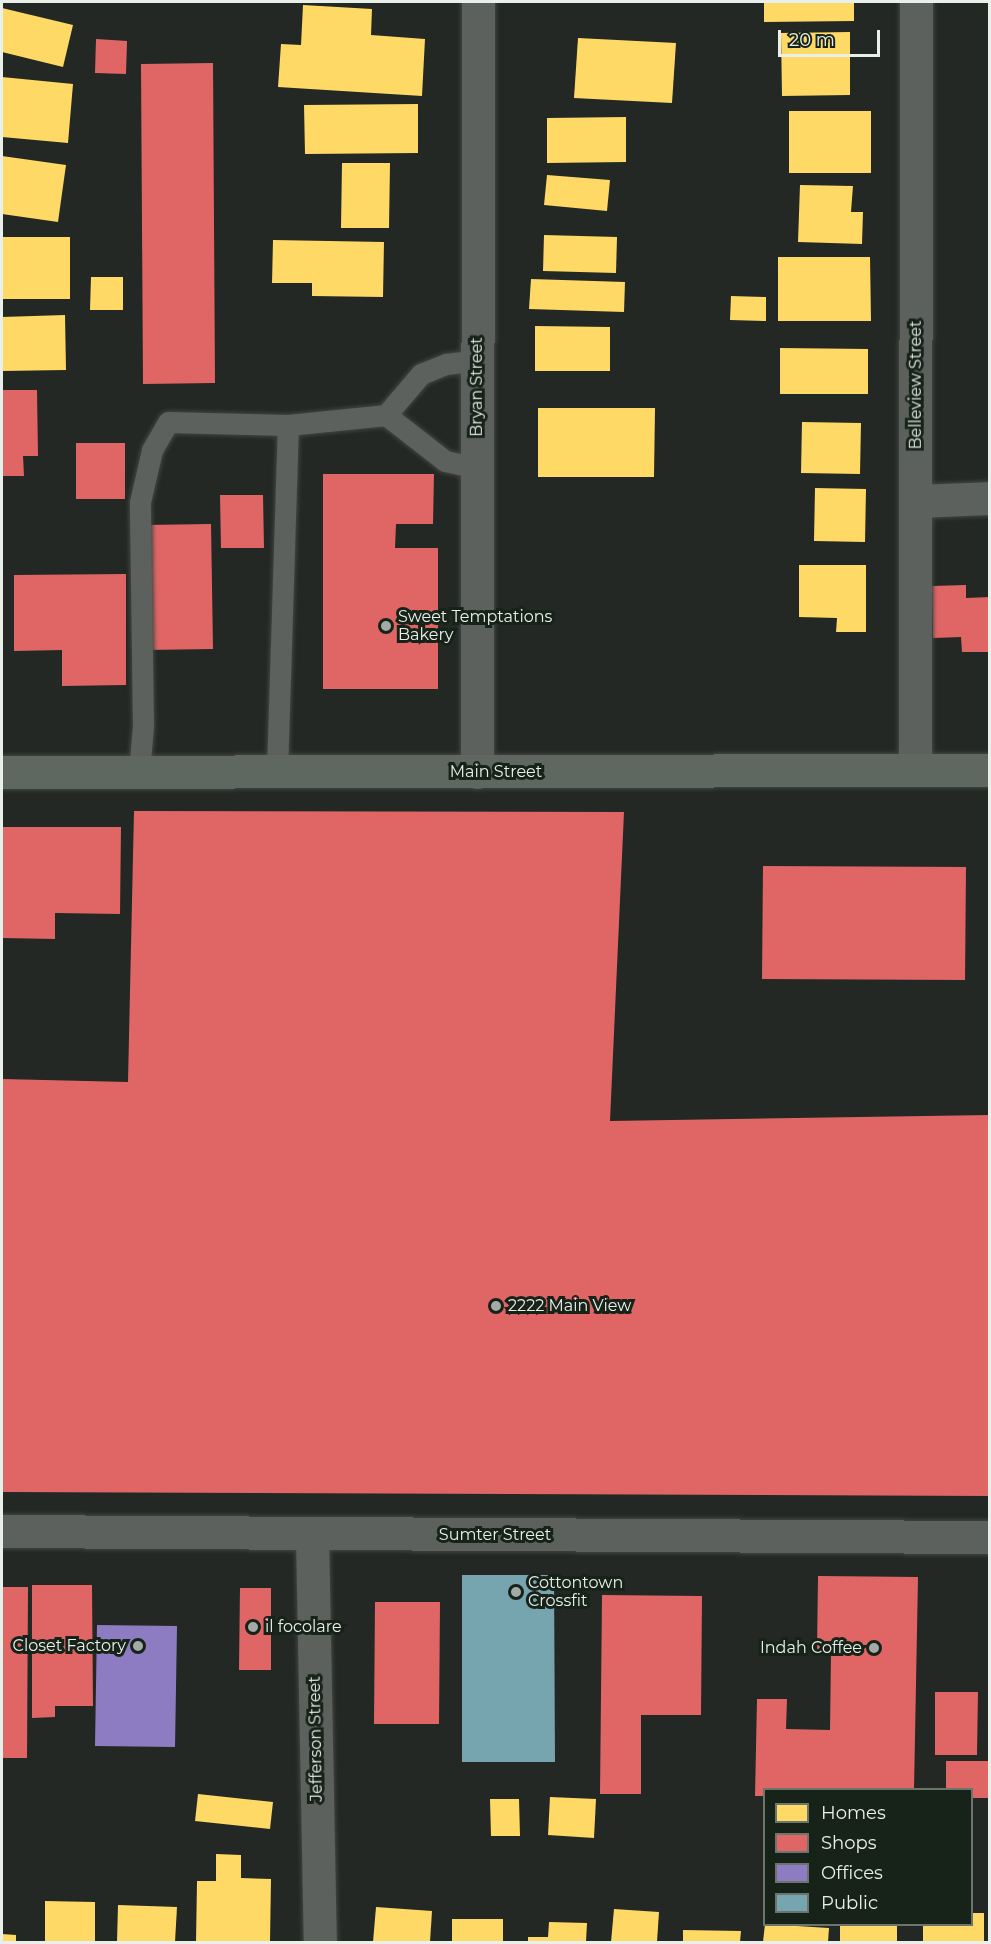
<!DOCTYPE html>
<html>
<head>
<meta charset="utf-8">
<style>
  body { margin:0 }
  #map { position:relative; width:991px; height:1944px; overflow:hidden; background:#232824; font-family:Montserrat,sans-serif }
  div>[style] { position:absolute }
  .homes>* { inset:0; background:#ffd966 }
  .shops>* { inset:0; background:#e06666 }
  .offices>* { inset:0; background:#8e7cc3 }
  .public>* { inset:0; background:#76a5af }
  .roads { filter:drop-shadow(0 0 2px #414642) drop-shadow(0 0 2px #414642) }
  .service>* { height:21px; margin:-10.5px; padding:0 10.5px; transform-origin:10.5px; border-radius:10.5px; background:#5d615e }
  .minor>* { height:33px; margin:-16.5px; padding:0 16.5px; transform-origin:16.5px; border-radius:16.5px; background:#5d615e }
  .primary>* { height:33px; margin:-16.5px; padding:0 16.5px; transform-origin:16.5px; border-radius:16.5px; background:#5f6860 }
  .dots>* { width:16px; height:16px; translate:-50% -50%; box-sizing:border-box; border:3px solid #172219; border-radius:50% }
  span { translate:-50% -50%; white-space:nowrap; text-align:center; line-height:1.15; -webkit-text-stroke:6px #172219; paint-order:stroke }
  .street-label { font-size:16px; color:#e9f0ea }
  .poi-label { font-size:16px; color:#e9f0ea }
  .left { translate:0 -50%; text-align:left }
  .right { translate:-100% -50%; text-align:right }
  .frame { position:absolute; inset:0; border:3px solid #e9f0ea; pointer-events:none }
  .legend { position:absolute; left:763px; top:1788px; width:210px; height:138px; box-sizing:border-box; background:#172219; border:2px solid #6b746d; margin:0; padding:8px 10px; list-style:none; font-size:18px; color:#e9f0ea }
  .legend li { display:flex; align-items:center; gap:12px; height:30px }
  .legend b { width:30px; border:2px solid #6b746d }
  .scale { position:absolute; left:778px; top:30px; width:102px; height:27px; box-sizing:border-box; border:3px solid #e9f0ea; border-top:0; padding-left:8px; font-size:18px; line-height:21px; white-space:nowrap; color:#e9f0ea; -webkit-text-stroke:4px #172219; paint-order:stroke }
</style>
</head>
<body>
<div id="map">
  <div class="homes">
    <i style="clip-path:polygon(764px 2px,854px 2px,854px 21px,764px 22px)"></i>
    <i style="clip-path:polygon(303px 5px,372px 9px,371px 35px,425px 39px,422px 96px,278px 87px,281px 44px,301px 45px)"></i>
    <i style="clip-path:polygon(2px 8px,73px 25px,63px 67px,2px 52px)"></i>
    <i style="clip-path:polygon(850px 32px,850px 95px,782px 96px,781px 33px)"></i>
    <i style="clip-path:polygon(578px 38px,676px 43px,672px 103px,574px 98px)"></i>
    <i style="clip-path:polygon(2px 77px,73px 84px,68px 143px,2px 137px)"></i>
    <i style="clip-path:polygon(418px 104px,418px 153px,305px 154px,304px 105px)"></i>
    <i style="clip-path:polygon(789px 111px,871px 111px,871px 173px,789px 173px)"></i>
    <i style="clip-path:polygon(626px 117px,626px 162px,547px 163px,547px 118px)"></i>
    <i style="clip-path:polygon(2px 156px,66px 165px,58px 222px,2px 214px)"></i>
    <i style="clip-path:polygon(342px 163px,390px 163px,389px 228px,341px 228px)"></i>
    <i style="clip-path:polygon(547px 175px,610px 180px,607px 211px,544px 205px)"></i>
    <i style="clip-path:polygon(800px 185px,853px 186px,851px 212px,863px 212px,862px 244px,798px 242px)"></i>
    <i style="clip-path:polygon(544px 235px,617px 237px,616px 273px,543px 271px)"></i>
    <i style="clip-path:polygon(2px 237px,70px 237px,70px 299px,2px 299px)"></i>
    <i style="clip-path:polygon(273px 240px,384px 242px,383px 297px,312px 296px,312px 283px,272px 283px)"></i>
    <i style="clip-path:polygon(778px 257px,870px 257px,871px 321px,778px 321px)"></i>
    <i style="clip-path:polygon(91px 277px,123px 277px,123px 310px,90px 310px)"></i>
    <i style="clip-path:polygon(531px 279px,625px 282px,624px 312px,529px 309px)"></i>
    <i style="clip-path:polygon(731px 296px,766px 297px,766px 321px,730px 320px)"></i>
    <i style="clip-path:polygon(65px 315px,66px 370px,2px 371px,2px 317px)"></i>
    <i style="clip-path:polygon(535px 326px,610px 327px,610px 371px,535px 371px)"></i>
    <i style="clip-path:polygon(780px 348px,868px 349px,868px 394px,780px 394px)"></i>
    <i style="clip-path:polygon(538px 408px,655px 408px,654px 477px,538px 477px)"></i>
    <i style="clip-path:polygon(802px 422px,861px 423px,860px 474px,801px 473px)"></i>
    <i style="clip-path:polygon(815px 488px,866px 489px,865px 542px,814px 541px)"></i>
    <i style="clip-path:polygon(799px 565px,866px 565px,866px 632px,836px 632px,837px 618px,799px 617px)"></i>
    <i style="clip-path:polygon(198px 1794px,273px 1802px,270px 1829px,195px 1821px)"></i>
    <i style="clip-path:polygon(550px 1797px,596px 1799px,594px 1838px,548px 1835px)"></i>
    <i style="clip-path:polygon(490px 1799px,519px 1799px,520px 1836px,491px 1836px)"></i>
    <i style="clip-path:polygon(216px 1854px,241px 1855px,241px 1878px,271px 1879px,270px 1942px,196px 1942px,197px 1881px,216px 1881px)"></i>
    <i style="clip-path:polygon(45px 1901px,95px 1902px,95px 1942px,45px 1942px)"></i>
    <i style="clip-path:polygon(118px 1905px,177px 1907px,175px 1942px,117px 1942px)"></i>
    <i style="clip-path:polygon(376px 1907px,432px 1911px,430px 1942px,373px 1942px)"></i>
    <i style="clip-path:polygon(614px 1909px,659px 1912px,657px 1942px,611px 1942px)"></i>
    <i style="clip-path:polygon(972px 1913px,984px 1913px,984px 1942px,923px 1942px,923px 1924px,972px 1924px)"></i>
    <i style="clip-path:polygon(452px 1919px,503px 1919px,503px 1942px,452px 1942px)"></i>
    <i style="clip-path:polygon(549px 1922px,587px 1923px,586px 1942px,528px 1942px,528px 1937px,548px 1937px)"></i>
    <i style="clip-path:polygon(765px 1924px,829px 1928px,828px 1942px,763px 1942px)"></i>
    <i style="clip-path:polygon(840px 1924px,897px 1924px,897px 1942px,840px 1942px)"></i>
    <i style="clip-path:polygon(683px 1930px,741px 1931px,740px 1942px,683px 1942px)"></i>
    <i style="clip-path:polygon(2px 1934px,16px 1935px,16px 1942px,2px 1942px)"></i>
  </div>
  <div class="shops">
    <i style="clip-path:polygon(96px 39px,127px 41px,126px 74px,95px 73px)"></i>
    <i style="clip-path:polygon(213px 63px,215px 383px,143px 384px,141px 64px)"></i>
    <i style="clip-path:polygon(2px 390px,37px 390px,38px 456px,23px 456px,24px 476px,2px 476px)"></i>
    <i style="clip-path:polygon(76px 443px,125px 443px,125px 499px,76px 499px)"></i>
    <i style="clip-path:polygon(323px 474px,434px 474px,433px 524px,396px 524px,395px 548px,438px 548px,438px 689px,323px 689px)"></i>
    <i style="clip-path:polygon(220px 495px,263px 495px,264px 548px,221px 548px)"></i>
    <i style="clip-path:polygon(211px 524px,213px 649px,146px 650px,145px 525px)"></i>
    <i style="clip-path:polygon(126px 574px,126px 685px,62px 686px,62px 650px,14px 651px,14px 575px)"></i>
    <i style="clip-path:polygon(966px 585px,966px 598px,990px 597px,990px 652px,962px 652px,961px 637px,933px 638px,932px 586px)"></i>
    <i style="clip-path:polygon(134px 811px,624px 812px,610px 1121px,990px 1115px,990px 1496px,2px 1492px,2px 1079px,128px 1082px)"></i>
    <i style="clip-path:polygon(2px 827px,121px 827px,120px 914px,55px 913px,55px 939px,2px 938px)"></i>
    <i style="clip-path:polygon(763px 866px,966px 867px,965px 980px,762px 979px)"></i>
    <i style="clip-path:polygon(818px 1576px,918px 1577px,914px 1790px,764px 1790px,764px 1796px,755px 1796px,757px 1699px,787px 1699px,786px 1729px,830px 1730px,831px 1653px,817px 1652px)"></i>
    <i style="clip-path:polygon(32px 1585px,92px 1585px,93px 1706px,55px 1706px,55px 1717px,32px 1718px)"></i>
    <i style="clip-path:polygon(2px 1587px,28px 1587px,27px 1758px,2px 1758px)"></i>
    <i style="clip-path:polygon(240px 1588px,271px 1588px,271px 1670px,239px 1670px)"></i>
    <i style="clip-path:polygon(602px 1595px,702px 1596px,701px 1715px,641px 1715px,641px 1794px,600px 1794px)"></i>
    <i style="clip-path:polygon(375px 1602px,440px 1602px,439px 1724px,374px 1724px)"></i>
    <i style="clip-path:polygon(935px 1692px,978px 1692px,977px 1755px,935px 1755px)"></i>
    <i style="clip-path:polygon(946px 1761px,990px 1761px,990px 1798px,972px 1798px,972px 1790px,946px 1790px)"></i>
  </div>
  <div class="offices">
    <i style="clip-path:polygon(97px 1625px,177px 1626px,175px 1747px,95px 1746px)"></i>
  </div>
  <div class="public">
    <i style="clip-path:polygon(462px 1575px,554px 1575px,555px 1762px,462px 1762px)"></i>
  </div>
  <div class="roads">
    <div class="service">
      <i style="left:386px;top:415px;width:54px;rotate:-49.5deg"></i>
      <i style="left:421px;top:374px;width:27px;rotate:-22deg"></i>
      <i style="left:446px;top:364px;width:31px;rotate:-7deg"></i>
      <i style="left:139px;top:772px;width:46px;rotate:-85deg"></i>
      <i style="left:143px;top:726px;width:224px;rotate:-90.8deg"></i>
      <i style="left:140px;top:502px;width:53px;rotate:-77deg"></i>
      <i style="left:152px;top:450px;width:32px;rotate:-60deg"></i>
      <i style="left:168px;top:422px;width:120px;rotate:1.4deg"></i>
      <i style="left:288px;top:425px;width:99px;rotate:-5.8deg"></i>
      <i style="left:386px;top:415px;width:75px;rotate:37.9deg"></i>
      <i style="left:445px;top:461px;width:33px;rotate:12deg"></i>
      <i style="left:277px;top:772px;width:347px;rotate:-88.2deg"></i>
    </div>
    <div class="minor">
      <i style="left:916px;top:501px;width:74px;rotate:-2.3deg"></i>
      <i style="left:915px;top:769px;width:767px;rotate:-89.93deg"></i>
      <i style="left:477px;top:772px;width:770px;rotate:-89.93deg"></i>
      <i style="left:2px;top:1531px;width:988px;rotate:0.35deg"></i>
      <i style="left:312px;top:1535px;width:407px;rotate:88.9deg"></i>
    </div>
    <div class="primary">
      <i style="left:2px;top:772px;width:988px;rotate:-0.12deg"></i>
    </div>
  </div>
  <div class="dots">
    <i style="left:386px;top:626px;background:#a4aaa5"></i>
    <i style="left:496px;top:1306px;background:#a4aaa5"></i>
    <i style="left:516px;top:1592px;background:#a4aaa5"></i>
    <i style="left:253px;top:1627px;background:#a4aaa5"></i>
    <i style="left:138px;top:1646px;background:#a4aaa5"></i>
    <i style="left:874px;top:1648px;background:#a4aaa5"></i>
  </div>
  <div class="street-label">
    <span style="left:916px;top:385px;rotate:-90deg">Belleview Street</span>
    <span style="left:477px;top:387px;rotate:-90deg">Bryan Street</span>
    <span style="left:496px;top:772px">Main Street</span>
    <span style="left:495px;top:1535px">Sumter Street</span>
    <span style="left:316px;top:1739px;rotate:-91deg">Jefferson Street</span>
  </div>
  <div class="poi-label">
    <span class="left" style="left:398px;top:626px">Sweet Temptations<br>Bakery</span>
    <span class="left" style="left:508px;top:1306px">2222 Main View</span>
    <span class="left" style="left:528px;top:1592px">Cottontown<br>Crossfit</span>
    <span class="left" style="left:265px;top:1627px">il focolare</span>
    <span class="right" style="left:126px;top:1646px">Closet Factory</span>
    <span class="right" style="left:862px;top:1648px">Indah Coffee</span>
  </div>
  <div class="frame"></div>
  <ul class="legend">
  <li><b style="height:16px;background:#ffd966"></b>Homes</li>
  <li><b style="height:16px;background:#e06666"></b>Shops</li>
  <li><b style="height:16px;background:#8e7cc3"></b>Offices</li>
  <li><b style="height:16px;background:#76a5af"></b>Public</li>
  </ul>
  <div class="scale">20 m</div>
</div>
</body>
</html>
